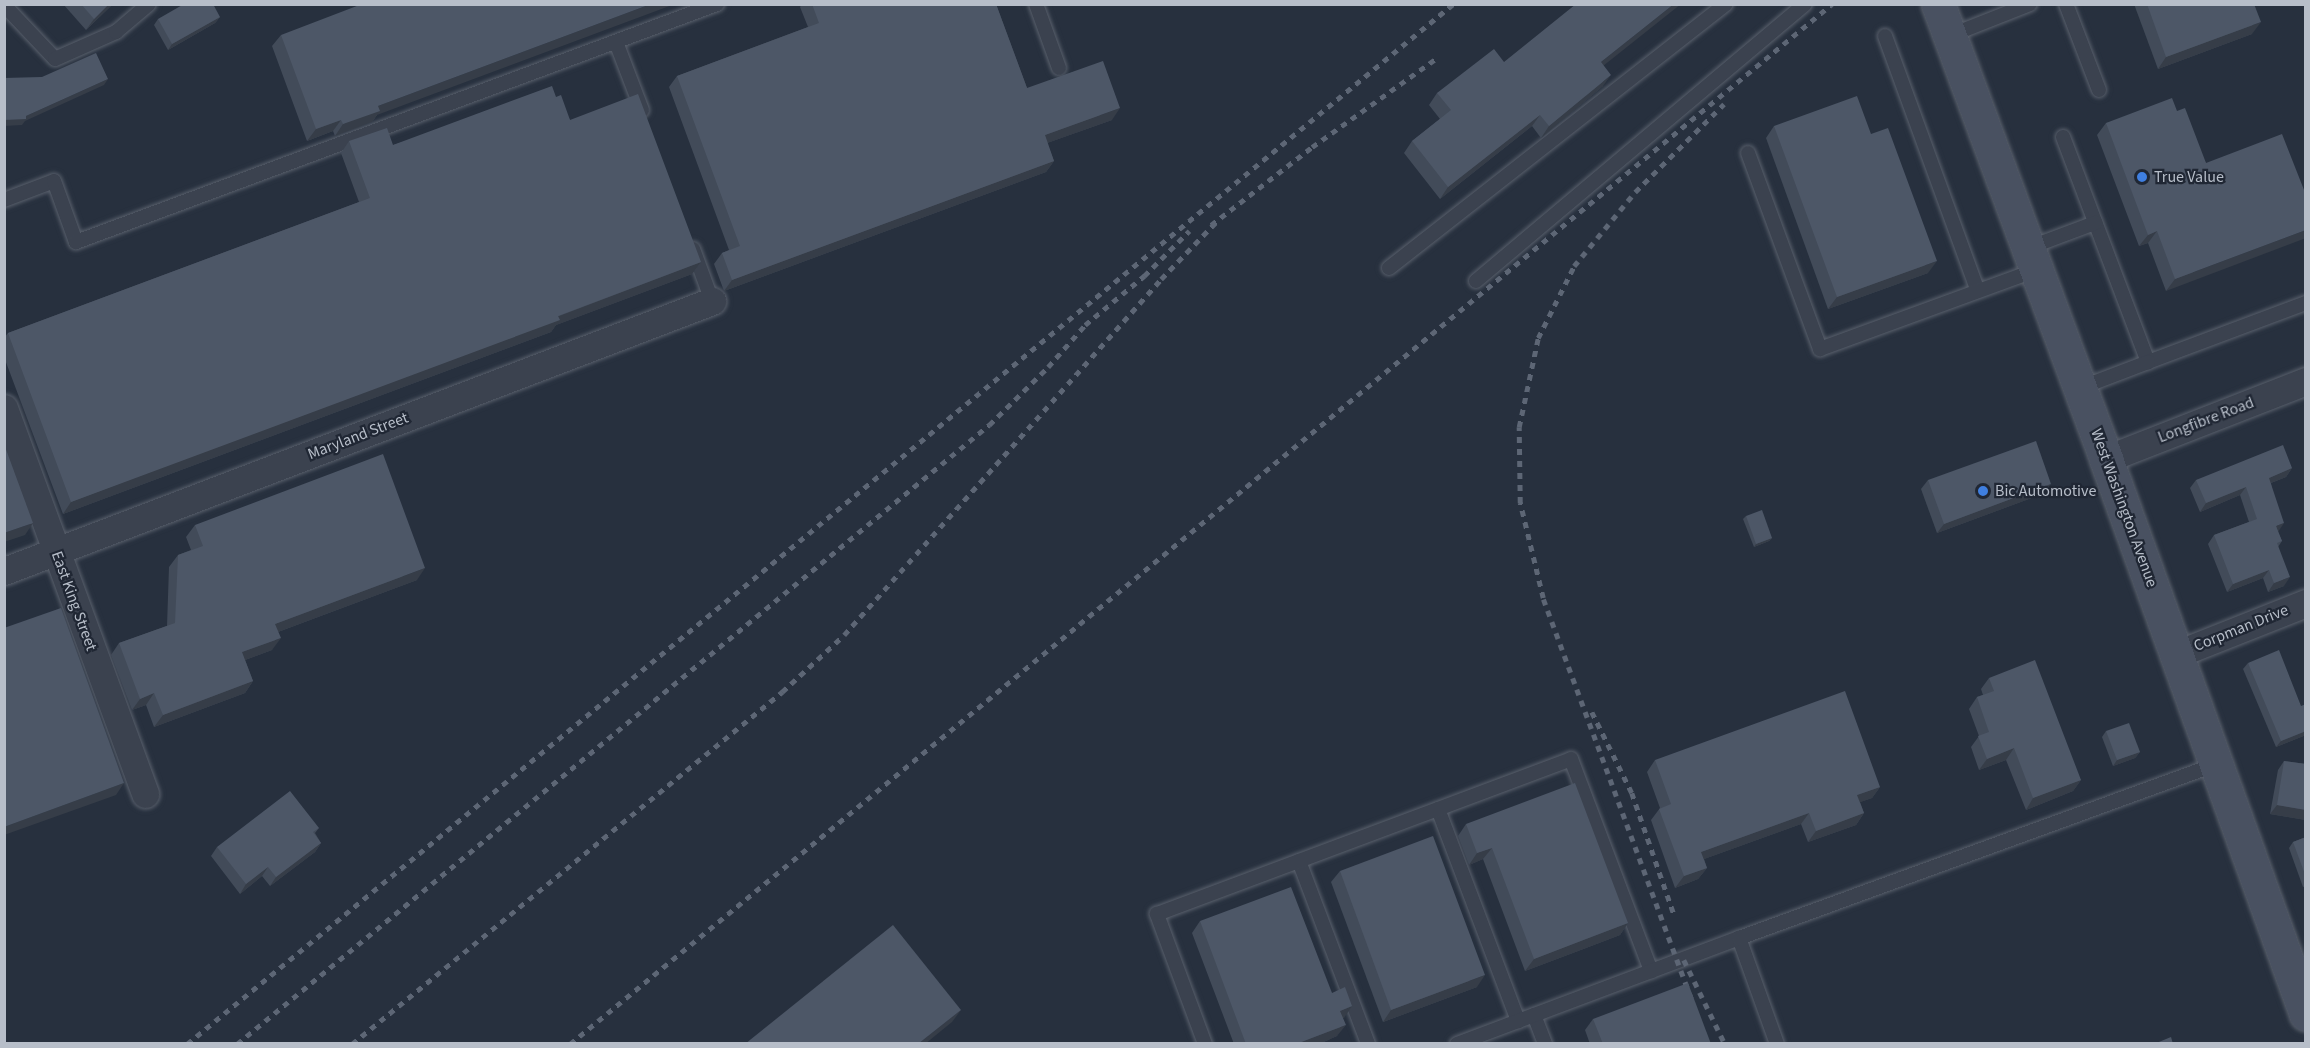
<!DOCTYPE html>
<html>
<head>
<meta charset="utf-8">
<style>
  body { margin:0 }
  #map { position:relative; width:2310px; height:1048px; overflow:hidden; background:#27303e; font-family:"Source Sans 3",sans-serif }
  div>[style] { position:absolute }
  .roads { filter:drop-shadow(0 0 2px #59606c) drop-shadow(0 0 2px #59606c) }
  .lane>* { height:14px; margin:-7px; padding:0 7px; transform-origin:7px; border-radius:7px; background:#3b424f }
  .street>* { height:27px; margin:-13.5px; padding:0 13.5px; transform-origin:13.5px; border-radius:13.5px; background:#3b424f }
  .secondary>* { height:33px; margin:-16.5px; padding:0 16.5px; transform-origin:16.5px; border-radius:16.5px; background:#495161 }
  .rail>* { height:4.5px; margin-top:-2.25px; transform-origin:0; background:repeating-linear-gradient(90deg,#5d6675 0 6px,transparent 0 12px) }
  .wall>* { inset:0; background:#424b59 }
  .shaded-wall>* { inset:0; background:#363d48 }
  .building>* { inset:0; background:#4d5767 }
  .dots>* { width:16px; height:16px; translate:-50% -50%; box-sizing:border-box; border:3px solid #202734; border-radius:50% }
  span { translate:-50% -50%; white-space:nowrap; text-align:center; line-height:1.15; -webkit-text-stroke:4.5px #202734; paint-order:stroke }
  .poi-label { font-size:16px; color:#b7bec9 }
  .left { translate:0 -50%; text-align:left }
  .street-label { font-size:16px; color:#b7bec9 }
  .frame { position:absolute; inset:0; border:6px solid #b7bec9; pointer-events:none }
</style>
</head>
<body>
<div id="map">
  <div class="roads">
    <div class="lane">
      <i style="left:1036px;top:4px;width:68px;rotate:70.2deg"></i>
      <i style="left:2066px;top:4px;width:92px;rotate:69deg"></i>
      <i style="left:4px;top:5px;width:74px;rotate:46.6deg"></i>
      <i style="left:55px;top:59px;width:67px;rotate:-23.9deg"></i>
      <i style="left:116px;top:32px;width:43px;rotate:-40.3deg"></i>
      <i style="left:1885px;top:36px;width:271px;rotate:70deg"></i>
      <i style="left:1949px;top:36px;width:87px;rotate:-21.6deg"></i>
      <i style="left:616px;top:42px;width:73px;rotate:69.1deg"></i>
      <i style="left:2063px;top:137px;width:241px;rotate:69.3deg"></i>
      <i style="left:2148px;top:362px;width:169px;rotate:-20.5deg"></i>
      <i style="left:1748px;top:153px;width:209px;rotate:69.8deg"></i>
      <i style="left:1820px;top:349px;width:230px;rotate:-20.1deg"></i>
      <i style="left:4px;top:200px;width:53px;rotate:-20.8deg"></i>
      <i style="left:54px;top:181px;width:65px;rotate:70.2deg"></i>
      <i style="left:76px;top:242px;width:684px;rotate:-20.37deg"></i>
      <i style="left:2028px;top:248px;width:72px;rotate:-20.5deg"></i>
      <i style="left:693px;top:249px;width:55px;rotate:69.9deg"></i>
      <i style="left:1389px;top:268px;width:428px;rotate:-38.1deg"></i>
      <i style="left:1476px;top:281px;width:430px;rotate:-40.1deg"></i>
      <i style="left:2080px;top:388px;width:73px;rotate:-20.9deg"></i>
      <i style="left:1438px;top:809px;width:227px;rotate:69.3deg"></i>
      <i style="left:1299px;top:861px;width:196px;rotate:69.3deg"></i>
      <i style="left:1534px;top:1015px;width:31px;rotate:69deg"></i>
      <i style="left:1205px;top:1044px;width:139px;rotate:-110.3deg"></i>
      <i style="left:1157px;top:914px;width:442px;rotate:-20.5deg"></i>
      <i style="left:1571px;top:759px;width:227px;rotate:69.3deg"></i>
      <i style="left:1457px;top:1044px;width:301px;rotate:-20.6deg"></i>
      <i style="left:1777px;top:1044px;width:113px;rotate:-109.7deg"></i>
      <i style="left:1739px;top:938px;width:509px;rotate:-20deg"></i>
    </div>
    <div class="street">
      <i style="left:4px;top:408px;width:411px;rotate:69.9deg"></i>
      <i style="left:2106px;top:459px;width:215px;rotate:-21.3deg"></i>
      <i style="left:4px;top:571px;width:758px;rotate:-20.87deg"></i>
      <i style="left:2177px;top:654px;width:139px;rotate:-21.6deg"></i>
    </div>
    <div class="secondary">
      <i style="left:1938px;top:4px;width:485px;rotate:69.7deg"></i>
      <i style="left:2106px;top:459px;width:590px;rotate:70.18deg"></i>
    </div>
  </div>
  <div class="rail">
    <i style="left:1211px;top:225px;width:128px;rotate:-37.7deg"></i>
    <i style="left:1312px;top:147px;width:155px;rotate:-35.5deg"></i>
    <i style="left:1592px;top:712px;width:90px;rotate:63.7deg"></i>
    <i style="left:1632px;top:793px;width:128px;rotate:70.9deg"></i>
    <i style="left:1684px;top:960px;width:93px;rotate:64deg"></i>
    <i style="left:1691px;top:999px;width:427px;rotate:-110.3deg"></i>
    <i style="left:1543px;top:598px;width:98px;rotate:-103.6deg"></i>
    <i style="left:1520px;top:503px;width:76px;rotate:-90.8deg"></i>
    <i style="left:1519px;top:427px;width:91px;rotate:-77.9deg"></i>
    <i style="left:1538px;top:338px;width:80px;rotate:-63.4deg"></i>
    <i style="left:1574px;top:266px;width:96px;rotate:-50.5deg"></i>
    <i style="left:1635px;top:192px;width:125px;rotate:-44.7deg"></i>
    <i style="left:187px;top:1044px;width:1638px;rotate:-39.4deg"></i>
    <i style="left:237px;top:1044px;width:974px;rotate:-39.46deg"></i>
    <i style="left:989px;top:425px;width:83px;rotate:-44.5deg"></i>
    <i style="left:1048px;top:367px;width:56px;rotate:-48.6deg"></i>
    <i style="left:1085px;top:325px;width:77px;rotate:-39.7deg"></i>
    <i style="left:1144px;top:276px;width:64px;rotate:-45deg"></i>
    <i style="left:352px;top:1044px;width:556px;rotate:-39.3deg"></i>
    <i style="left:782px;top:692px;width:84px;rotate:-42.6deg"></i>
    <i style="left:844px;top:635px;width:477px;rotate:-48.3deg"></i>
    <i style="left:1161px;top:279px;width:82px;rotate:-46deg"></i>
    <i style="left:570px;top:1044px;width:1635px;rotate:-39.49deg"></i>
  </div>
  <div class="wall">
    <i style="clip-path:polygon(63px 4px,113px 4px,86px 30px)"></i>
    <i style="clip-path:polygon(802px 4px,996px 4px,1027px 88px,1112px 120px,1047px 143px,1054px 161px,1046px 172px,724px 291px,714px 264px,722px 253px,729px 250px,669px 87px,677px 76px,808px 27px,800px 7px)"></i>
    <i style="clip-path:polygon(2134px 4px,2254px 4px,2252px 34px,2158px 69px)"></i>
    <i style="clip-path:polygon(220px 17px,215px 23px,168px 50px,154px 25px,158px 19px)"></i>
    <i style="clip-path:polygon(281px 35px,377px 115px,372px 122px,335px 136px,333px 131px,307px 141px,272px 46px)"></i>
    <i style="clip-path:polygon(1504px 62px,1604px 66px,1603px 86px,1541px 138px,1532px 126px,1440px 199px,1404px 153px,1412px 141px,1440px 119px,1429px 105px,1437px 93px)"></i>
    <i style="clip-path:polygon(556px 97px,570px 120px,701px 262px,692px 274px,556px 325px,551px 332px,63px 514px,4px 357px,4px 338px,8px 333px,359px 202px,341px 153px,349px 141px,393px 145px)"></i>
    <i style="clip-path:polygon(2177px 111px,2206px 163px,2306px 195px,2166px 291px,2148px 243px,2139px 246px,2097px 135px,2106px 123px)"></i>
    <i style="clip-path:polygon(1774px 126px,1871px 134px,1928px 273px,1828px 309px,1766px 138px)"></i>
    <i style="clip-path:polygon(2292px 468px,2286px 477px,2271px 483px,2278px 532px,2282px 541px,2278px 547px,2284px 586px,2268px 592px,2263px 578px,2227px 592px,2208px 544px,2214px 535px,2249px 522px,2240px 495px,2200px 512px,2190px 488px,2196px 480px)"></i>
    <i style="clip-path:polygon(1928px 480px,2045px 493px,1937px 533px,1921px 489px)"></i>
    <i style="clip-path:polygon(1746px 516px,1772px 538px,1769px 541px,1754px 547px,1743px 519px)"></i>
    <i style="clip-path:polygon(195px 525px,417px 580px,278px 632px,272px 650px,245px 660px,253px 681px,245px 693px,154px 727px,146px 705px,132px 710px,111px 655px,119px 643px,167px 626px,169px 567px,178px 555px,191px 550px,186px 537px)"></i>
    <i style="clip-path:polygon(2248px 663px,2306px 735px,2276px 747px,2243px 669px)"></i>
    <i style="clip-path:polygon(1989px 678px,2081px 780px,2073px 791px,2026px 810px,2006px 760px,1979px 770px,1971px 747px,1979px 736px,1969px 709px,1977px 697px,1983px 695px,1981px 689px)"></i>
    <i style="clip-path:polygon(2106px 731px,2140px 752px,2135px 758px,2113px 766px,2102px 737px)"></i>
    <i style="clip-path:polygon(1655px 760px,1880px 787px,1872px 798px,1860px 802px,1864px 813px,1856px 825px,1808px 842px,1801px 824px,1704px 859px,1707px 868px,1698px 879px,1675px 888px,1651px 820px,1660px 808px,1647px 772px)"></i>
    <i style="clip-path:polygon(2284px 761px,2306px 764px,2306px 820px,2270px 814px,2278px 770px)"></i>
    <i style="clip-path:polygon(1466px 824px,1628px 923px,1620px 935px,1525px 971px,1483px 859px,1469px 865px,1458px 836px)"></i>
    <i style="clip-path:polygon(319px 828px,315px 833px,321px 843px,315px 852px,270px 886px,262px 876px,240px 894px,211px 856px,217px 847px)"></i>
    <i style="clip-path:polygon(2306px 837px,2306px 886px,2303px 887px,2289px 848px,2293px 842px)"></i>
    <i style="clip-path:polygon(1340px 871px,1477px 987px,1383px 1022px,1331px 882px)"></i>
    <i style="clip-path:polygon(1200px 921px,1332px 993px,1352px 1006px,1343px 1018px,1337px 1036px,1319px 1044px,1234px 1044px,1192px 933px)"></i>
    <i style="clip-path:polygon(1593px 1019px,1711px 1044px,1590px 1044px,1585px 1030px)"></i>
  </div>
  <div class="shaded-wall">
    <i style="clip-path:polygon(109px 4px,113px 4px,86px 30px,94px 19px)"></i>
    <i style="clip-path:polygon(651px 4px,675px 4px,377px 115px,372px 122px,335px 136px,343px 124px,378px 106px)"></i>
    <i style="clip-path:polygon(1674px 4px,1681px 4px,1593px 74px,1601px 62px)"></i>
    <i style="clip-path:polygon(220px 17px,215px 23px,168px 50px,172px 44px)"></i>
    <i style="clip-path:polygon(2261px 22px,2252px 34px,2158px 69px,2166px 57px)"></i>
    <i style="clip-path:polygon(1611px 75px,1603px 86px,1541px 138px,1549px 126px)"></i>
    <i style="clip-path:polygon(108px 79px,104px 85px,25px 121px,22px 125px,4px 126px,4px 120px,26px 116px)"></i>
    <i style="clip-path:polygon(1120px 108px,1112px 120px,1036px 147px,1045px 135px)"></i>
    <i style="clip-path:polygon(1540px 115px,1532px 126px,1440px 199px,1448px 187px)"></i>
    <i style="clip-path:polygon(341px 120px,333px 131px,307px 141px,316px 129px)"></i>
    <i style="clip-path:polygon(1054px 161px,1046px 172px,724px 291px,732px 280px)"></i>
    <i style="clip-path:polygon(2306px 230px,2306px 238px,2166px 291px,2175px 279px)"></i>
    <i style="clip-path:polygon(2157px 231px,2148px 243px,2139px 246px,2148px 235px)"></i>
    <i style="clip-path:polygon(1937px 261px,1928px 273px,1828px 309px,1837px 297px)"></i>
    <i style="clip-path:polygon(701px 262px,692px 274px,556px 325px,551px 332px,63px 514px,71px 502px)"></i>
    <i style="clip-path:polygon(2292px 468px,2286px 477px,2263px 486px,2269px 478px)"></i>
    <i style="clip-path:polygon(2051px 484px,2045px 493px,1937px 533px,1944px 524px)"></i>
    <i style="clip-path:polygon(2246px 487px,2240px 495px,2200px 512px,2206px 503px)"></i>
    <i style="clip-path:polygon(33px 523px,25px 535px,4px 542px,4px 533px)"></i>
    <i style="clip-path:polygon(2284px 523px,2278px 532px,2276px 526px)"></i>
    <i style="clip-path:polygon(1772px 538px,1769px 541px,1754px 547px,1756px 544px)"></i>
    <i style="clip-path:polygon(425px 568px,417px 580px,267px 636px,275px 624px)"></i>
    <i style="clip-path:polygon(2269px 570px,2263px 578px,2227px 592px,2233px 584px)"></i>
    <i style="clip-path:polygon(2290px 577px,2284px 586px,2268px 592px,2274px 583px)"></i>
    <i style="clip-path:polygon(281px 638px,272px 650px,234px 664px,242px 652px)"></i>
    <i style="clip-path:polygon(253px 681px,245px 693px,154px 727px,163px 715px)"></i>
    <i style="clip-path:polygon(154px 693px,146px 705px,132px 710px,140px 699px)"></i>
    <i style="clip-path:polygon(2306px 731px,2306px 735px,2276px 747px,2281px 741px)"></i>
    <i style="clip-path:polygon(2014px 748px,2006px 760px,1979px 770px,1987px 759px)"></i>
    <i style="clip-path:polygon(2140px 752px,2135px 758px,2113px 766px,2117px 760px)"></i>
    <i style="clip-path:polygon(2081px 780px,2073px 791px,2026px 810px,2033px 798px)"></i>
    <i style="clip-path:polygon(124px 783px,116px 795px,4px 835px,4px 827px)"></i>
    <i style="clip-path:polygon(1880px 787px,1872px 798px,1849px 806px,1857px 795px)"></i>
    <i style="clip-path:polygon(2277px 805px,2306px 810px,2306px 820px,2270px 814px)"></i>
    <i style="clip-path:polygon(1809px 813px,1801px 824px,1693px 863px,1701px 852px)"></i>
    <i style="clip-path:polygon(1864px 813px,1856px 825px,1808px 842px,1816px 831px)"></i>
    <i style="clip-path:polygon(321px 843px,315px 852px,270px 886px,276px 877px)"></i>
    <i style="clip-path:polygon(1492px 848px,1483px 859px,1469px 865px,1477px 853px)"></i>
    <i style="clip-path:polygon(268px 867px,262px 876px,240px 894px,246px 884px)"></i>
    <i style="clip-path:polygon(1707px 868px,1698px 879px,1675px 888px,1684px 876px)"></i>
    <i style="clip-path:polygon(1628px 923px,1620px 935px,1525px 971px,1534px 959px)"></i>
    <i style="clip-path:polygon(1485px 975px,1477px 987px,1383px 1022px,1391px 1010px)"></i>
    <i style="clip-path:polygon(1352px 1006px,1344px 1018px,1332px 1022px,1340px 1011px)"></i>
    <i style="clip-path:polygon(961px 1010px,952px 1022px,925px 1044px,918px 1044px)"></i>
    <i style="clip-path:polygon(1346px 1025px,1337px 1036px,1319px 1044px,1296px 1044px)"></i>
  </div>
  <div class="building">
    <i style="clip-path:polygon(81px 4px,109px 4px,94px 19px)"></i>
    <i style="clip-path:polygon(184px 4px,213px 4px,220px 17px,172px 44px,158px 19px)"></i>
    <i style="clip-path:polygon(362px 4px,651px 4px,378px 106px,380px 111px,343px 124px,341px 120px,316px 129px,281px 35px)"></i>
    <i style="clip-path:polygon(812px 4px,996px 4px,1027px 88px,1103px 61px,1120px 108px,1045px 135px,1054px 161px,732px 280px,722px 253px,740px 246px,677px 76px,819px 23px)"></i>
    <i style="clip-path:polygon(1576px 4px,1674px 4px,1601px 62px,1611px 75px,1549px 126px,1540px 115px,1448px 187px,1412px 141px,1451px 110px,1437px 93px,1494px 49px,1504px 62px)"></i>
    <i style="clip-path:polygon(2147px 4px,2254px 4px,2261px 22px,2166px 57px)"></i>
    <i style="clip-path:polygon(96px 53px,108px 79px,26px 116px,26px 119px,4px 120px,4px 78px,42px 77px)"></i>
    <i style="clip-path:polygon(552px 86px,556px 97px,561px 95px,570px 120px,638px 94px,701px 262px,558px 316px,560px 320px,71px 502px,8px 333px,370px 198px,349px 141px,387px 128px,393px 145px)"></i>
    <i style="clip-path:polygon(1857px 96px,1871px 134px,1888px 128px,1937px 261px,1837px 297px,1774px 126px)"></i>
    <i style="clip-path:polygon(2172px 98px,2177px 111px,2185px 108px,2206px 163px,2282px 134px,2306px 195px,2306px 230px,2175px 279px,2157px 231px,2148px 235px,2106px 123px)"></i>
    <i style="clip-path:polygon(2036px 441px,2051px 484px,1944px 524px,1928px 480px)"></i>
    <i style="clip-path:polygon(4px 444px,33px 523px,4px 533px)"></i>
    <i style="clip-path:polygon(2283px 445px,2292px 468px,2269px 478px,2284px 523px,2276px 526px,2282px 541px,2277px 543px,2290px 577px,2274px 583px,2269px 570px,2233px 584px,2214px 535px,2257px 519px,2246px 487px,2206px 503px,2196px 480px)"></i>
    <i style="clip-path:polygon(383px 454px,425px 568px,275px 624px,281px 638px,242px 652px,253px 681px,163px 715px,154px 693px,140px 699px,119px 643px,175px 623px,178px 555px,203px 546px,195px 525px)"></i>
    <i style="clip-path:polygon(1762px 510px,1772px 538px,1756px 544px,1746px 516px)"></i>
    <i style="clip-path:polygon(61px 608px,124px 783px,4px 827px,4px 628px)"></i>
    <i style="clip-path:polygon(2279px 650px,2301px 706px,2306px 704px,2306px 731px,2281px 741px,2248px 663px)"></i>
    <i style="clip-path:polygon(2035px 660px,2081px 780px,2033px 798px,2014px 748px,1987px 759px,1978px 736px,1989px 732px,1977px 697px,1994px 691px,1989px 678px)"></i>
    <i style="clip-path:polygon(1845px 691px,1880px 787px,1857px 795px,1864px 813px,1816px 831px,1809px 813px,1701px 852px,1707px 868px,1684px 876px,1659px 809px,1671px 804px,1655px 760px)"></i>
    <i style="clip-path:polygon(2129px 723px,2140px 752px,2117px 760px,2106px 731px)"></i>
    <i style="clip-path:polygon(2284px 761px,2306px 764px,2306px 810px,2277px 805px)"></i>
    <i style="clip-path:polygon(1575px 783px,1628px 923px,1534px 959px,1492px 848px,1477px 853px,1466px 824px)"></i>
    <i style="clip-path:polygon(290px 791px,319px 828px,313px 832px,321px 843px,276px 877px,268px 867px,246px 884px,217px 847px)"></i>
    <i style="clip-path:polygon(1433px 836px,1485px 975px,1391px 1010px,1340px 871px)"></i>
    <i style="clip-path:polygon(2306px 837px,2306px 877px,2293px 842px)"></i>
    <i style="clip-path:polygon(1291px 887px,1332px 993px,1345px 987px,1352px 1006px,1340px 1011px,1346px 1025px,1296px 1044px,1246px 1044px,1200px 921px)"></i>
    <i style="clip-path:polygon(893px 925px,961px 1010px,918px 1044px,745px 1044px)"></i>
    <i style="clip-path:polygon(1688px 983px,1711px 1044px,1603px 1044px,1593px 1019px)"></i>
    <i style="clip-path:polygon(2171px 1037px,2173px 1044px,2154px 1044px)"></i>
  </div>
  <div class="dots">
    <i style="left:2142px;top:177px;background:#3f7fe0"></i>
    <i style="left:1983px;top:491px;background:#3f7fe0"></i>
  </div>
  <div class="poi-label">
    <span class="left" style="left:2154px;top:177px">True Value</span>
    <span class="left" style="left:1995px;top:491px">Bic Automotive</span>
  </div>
  <div class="street-label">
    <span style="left:2206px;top:420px;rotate:-21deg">Longfibre Road</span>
    <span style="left:358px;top:436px;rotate:-21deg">Maryland Street</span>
    <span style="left:2124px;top:508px;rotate:70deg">West Washington Avenue</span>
    <span style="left:74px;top:601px;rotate:70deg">East King Street</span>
    <span style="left:2241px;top:628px;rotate:-22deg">Corpman Drive</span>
  </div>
  <div class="frame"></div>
</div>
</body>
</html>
